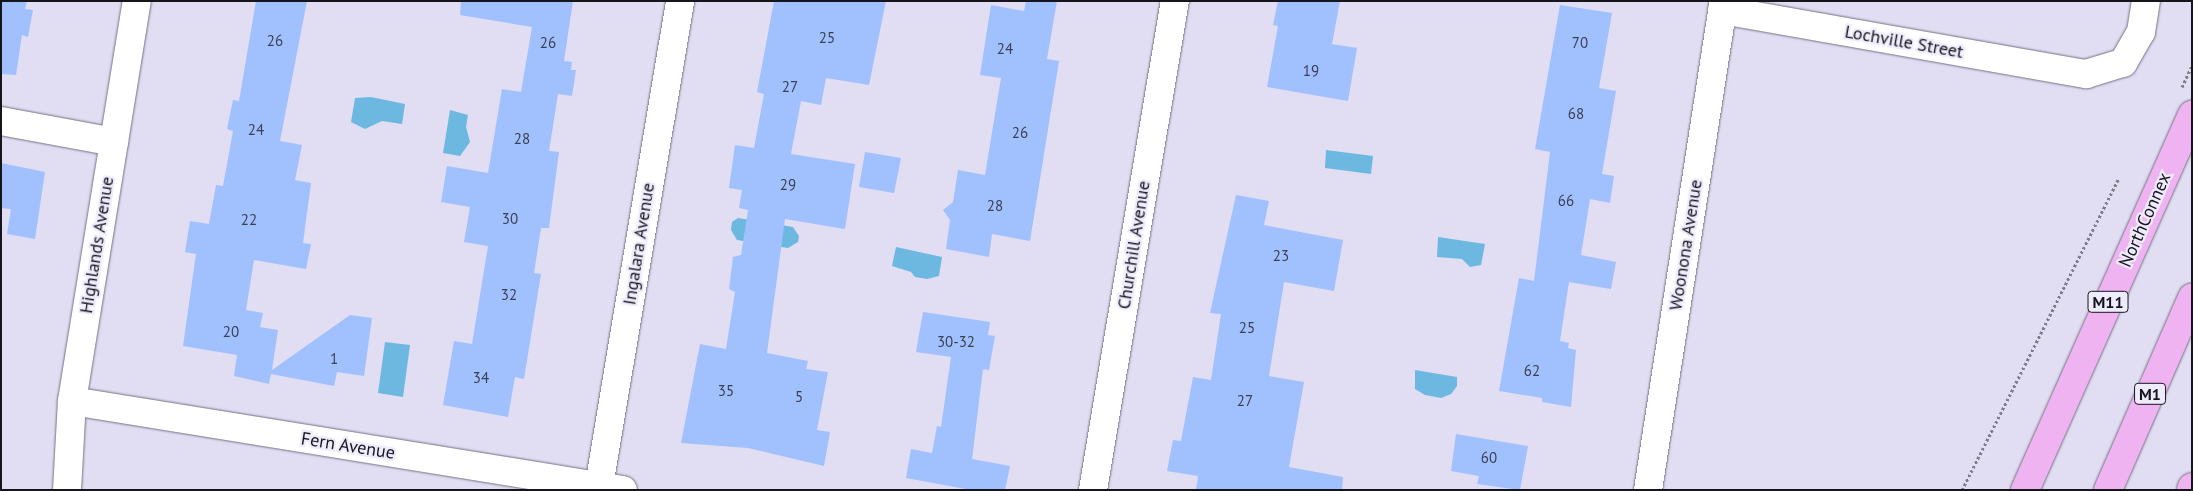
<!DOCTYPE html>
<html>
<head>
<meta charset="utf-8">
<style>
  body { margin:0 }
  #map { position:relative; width:2193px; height:491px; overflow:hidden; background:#e1ddf2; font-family:"PT Sans",sans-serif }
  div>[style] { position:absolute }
  .water>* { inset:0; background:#6db8e1 }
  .building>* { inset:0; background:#a1c0fe }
  .path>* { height:3px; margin-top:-1.5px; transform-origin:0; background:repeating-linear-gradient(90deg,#807d8b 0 2.5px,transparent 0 5px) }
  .roads { filter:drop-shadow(0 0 1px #757184) drop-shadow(0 0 1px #757184) }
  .minor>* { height:28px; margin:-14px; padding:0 14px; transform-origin:14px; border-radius:14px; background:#fff }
  .motorway>* { height:28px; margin:-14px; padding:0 14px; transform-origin:14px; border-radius:14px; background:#eeb3f0 }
  span { translate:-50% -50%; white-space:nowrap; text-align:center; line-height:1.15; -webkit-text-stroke:4.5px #eeebfc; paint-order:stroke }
  .number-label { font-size:15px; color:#3a4054 }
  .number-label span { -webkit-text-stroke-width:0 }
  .shield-label span { padding:1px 4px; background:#eeebfc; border:1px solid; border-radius:4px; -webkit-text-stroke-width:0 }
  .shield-label { font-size:16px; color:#17151c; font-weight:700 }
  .street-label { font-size:18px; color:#17151c }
  .frame { position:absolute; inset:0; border:2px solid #17151c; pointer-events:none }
</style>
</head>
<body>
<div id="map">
  <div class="water">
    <i style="clip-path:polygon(371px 97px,405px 104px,402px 124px,382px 121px,365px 129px,351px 122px,355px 98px)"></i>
    <i style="clip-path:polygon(450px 110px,468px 115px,466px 127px,470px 142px,460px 156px,443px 153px)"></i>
    <i style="clip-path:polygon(1326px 150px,1373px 156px,1371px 174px,1325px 168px)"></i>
    <i style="clip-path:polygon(738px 218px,793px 227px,799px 236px,798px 242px,788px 248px,737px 240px,731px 230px,732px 222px)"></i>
    <i style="clip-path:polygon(1438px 237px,1485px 244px,1481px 265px,1470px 267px,1462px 259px,1437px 257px)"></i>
    <i style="clip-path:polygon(896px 247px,942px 257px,939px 276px,927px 279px,915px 277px,911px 272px,892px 266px)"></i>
    <i style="clip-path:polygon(385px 342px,410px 345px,403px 397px,378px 393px)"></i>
    <i style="clip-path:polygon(1415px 370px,1457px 377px,1457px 386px,1451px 394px,1441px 398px,1425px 395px,1415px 389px)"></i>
  </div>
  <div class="building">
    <i style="clip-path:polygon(1px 1px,27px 1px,25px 9px,33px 10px,28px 37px,22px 35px,16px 75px,1px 74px)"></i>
    <i style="clip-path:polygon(256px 1px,307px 1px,280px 141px,302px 145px,295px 180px,311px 183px,303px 243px,311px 244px,306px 269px,254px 260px,246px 310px,263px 313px,260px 327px,278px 330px,272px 370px,350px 315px,372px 318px,364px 376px,337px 372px,334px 386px,271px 374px,269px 384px,234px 376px,237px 355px,183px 346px,196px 254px,185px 252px,190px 221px,209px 224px,216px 185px,223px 186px,233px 131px,227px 129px,233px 100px,239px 101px)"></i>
    <i style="clip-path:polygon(461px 1px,573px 1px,564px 61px,572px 62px,571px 70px,576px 70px,572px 96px,558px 94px,549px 151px,559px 152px,549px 228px,541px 228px,534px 273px,541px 274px,524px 379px,515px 377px,508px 417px,443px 405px,454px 341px,472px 344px,488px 246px,464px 242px,470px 207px,441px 202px,447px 166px,488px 173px,502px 89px,521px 92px,532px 27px,460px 15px)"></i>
    <i style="clip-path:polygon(774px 1px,886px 1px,869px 85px,826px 78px,821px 105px,801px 101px,791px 154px,855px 164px,845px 229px,785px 219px,767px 353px,808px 361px,806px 369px,828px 372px,817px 430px,830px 432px,824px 466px,748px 448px,681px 443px,700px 344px,726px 349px,735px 292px,729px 289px,733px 257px,741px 255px,748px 210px,739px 208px,742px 190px,729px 188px,735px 145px,754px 148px,764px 94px,757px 92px)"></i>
    <i style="clip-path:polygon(1026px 1px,1057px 1px,1047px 59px,1059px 61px,1030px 241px,992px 234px,989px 257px,946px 249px,950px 220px,943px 210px,953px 202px,958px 170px,985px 175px,1001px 78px,980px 75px,991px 5px,1024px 11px)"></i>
    <i style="clip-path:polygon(1278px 1px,1340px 1px,1332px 44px,1357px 48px,1348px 101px,1267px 87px,1278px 26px,1273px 25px)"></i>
    <i style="clip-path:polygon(1560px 5px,1612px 13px,1599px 88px,1616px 91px,1602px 174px,1614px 176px,1610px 203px,1590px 199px,1581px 255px,1616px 262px,1611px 289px,1569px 282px,1560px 341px,1569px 343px,1568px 348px,1576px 350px,1571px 407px,1542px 402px,1542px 398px,1499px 391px,1519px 278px,1534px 281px,1550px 152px,1535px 149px)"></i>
    <i style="clip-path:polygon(865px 152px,901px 158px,894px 193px,859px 187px)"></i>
    <i style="clip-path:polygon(1px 163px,45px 172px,35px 239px,7px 234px,11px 209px,1px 208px)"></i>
    <i style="clip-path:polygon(1236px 195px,1269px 201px,1264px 225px,1343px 240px,1334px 291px,1284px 282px,1269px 376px,1304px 382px,1289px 467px,1343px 477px,1342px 490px,1196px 490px,1198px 476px,1167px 471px,1173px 440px,1181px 441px,1193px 377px,1211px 380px,1221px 314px,1210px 313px)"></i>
    <i style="clip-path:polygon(923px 312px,990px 322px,988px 335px,995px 336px,989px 370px,983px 369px,972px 459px,1010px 466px,1005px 490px,971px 490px,906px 478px,911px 449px,932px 453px,937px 426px,941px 427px,951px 357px,916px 352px)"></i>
    <i style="clip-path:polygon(1456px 434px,1528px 446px,1520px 490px,1477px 484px,1479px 476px,1451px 471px)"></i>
  </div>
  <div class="path">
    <i style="left:2182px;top:87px;width:23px;rotate:-65deg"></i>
    <i style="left:1962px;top:490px;width:349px;rotate:-63.3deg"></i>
  </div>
  <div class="roads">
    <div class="minor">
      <i style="left:1722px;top:10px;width:370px;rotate:10deg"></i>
      <i style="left:2086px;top:74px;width:39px;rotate:-17deg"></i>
      <i style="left:2123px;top:63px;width:36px;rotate:-60deg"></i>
      <i style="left:2141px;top:32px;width:31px;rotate:-81deg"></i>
      <i style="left:1px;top:121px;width:115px;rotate:10.5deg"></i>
      <i style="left:72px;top:401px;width:558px;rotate:9.18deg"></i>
      <i style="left:599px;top:486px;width:492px;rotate:-80.5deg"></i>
      <i style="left:67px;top:490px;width:89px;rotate:-86.8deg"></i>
      <i style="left:72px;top:401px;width:405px;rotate:-80.8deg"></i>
      <i style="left:1093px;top:490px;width:496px;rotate:-80.5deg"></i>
      <i style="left:1648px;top:490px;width:495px;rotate:-81.2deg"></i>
    </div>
    <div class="motorway">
      <i style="left:2025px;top:490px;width:411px;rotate:-66deg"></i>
      <i style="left:2108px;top:490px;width:210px;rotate:-66.4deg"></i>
      <i style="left:2191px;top:490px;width:3px;rotate:-72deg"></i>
    </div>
  </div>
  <div class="number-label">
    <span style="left:827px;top:38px">25</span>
    <span style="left:275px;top:41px">26</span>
    <span style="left:548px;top:43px">26</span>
    <span style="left:1580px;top:43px">70</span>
    <span style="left:1005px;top:49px">24</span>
    <span style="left:1311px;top:71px">19</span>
    <span style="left:790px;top:87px">27</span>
    <span style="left:1576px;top:114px">68</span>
    <span style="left:256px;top:130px">24</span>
    <span style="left:1020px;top:133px">26</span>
    <span style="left:522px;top:139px">28</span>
    <span style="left:788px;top:185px">29</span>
    <span style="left:1566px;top:201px">66</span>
    <span style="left:995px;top:206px">28</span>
    <span style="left:510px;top:219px">30</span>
    <span style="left:249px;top:220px">22</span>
    <span style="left:1281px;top:256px">23</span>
    <span style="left:509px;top:295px">32</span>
    <span style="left:1247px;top:328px">25</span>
    <span style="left:231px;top:332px">20</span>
    <span style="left:956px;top:342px">30-32</span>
    <span style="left:334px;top:359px">1</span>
    <span style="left:1532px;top:371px">62</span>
    <span style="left:481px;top:378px">34</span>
    <span style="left:726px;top:391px">35</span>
    <span style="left:799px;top:397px">5</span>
    <span style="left:1245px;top:401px">27</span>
    <span style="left:1489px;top:458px">60</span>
  </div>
  <div class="shield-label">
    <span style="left:2108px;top:302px">M11</span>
    <span style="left:2150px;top:394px">M1</span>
  </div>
  <div class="street-label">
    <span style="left:1904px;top:42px;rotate:10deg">Lochville Street</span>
    <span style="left:2145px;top:220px;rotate:-66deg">NorthConnex</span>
    <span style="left:639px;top:244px;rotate:-81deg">Ingalara Avenue</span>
    <span style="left:97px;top:245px;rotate:-81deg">Highlands Avenue</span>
    <span style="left:1134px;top:245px;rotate:-81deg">Churchill Avenue</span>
    <span style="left:1686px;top:245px;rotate:-81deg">Woonona Avenue</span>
    <span style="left:348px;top:446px;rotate:9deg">Fern Avenue</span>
  </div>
  <div class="frame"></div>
</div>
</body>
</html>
